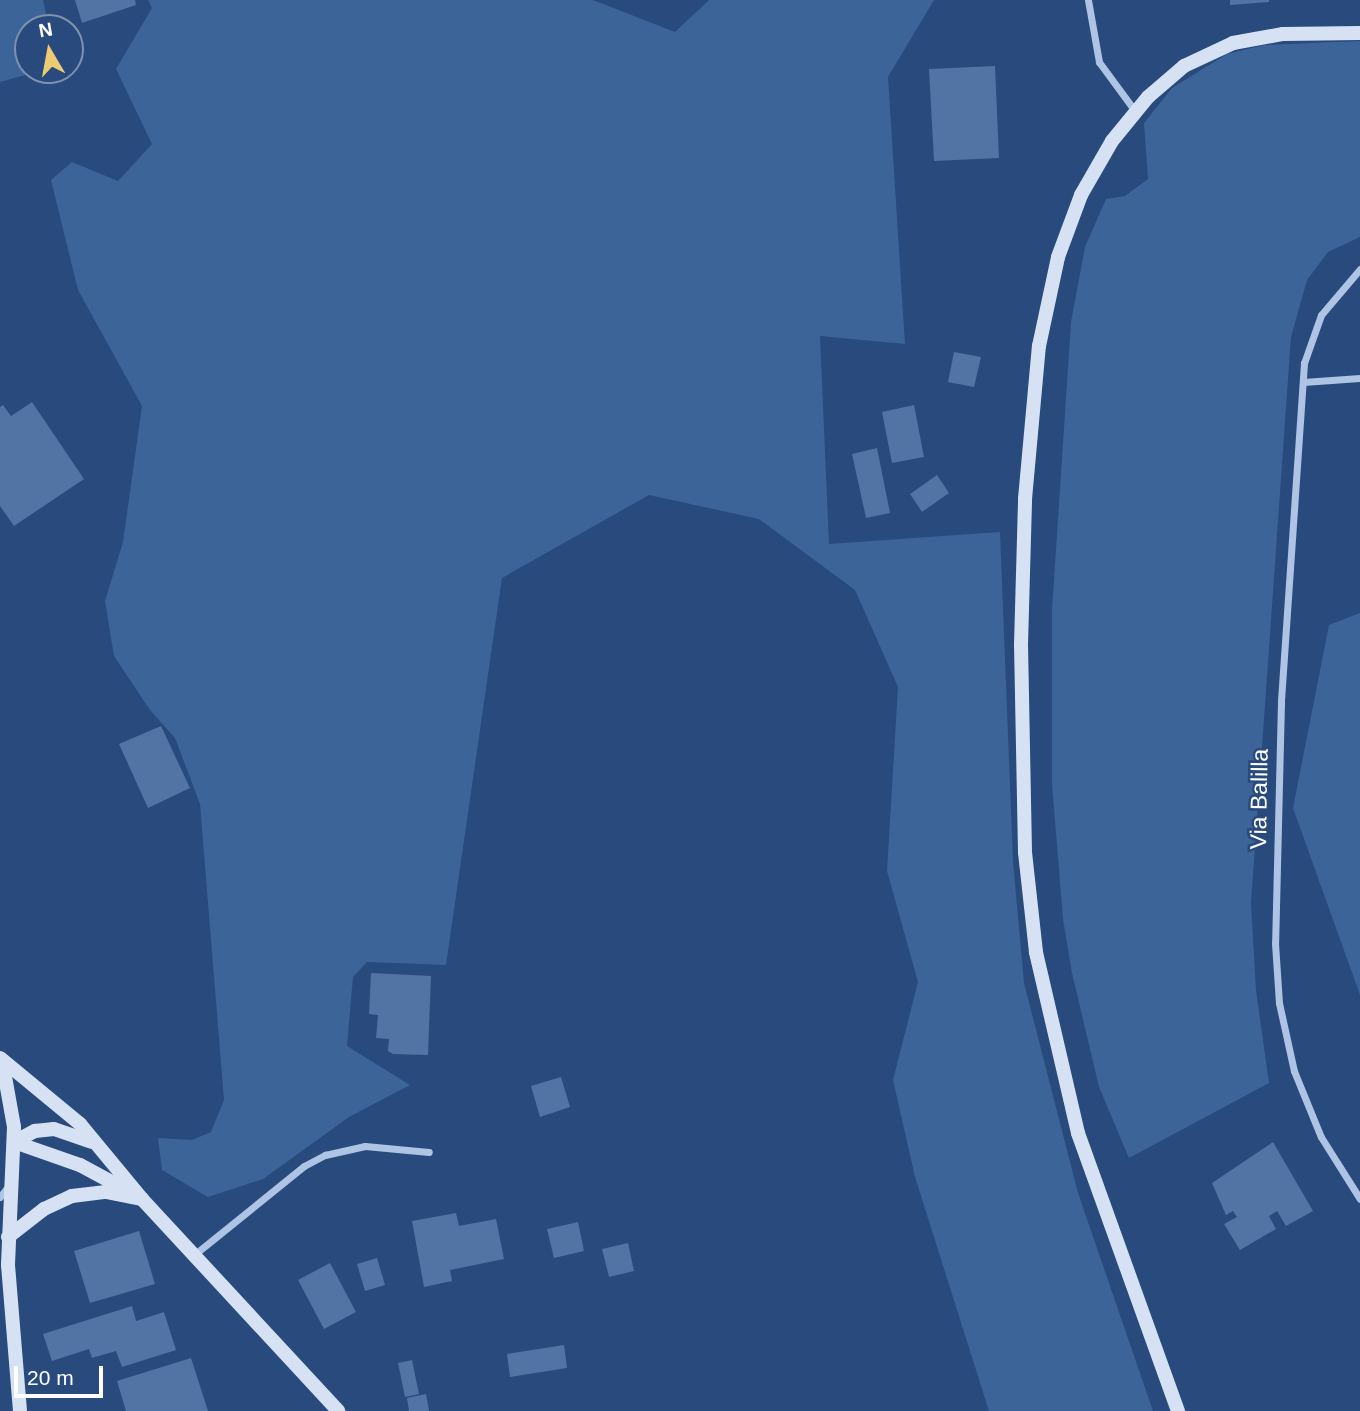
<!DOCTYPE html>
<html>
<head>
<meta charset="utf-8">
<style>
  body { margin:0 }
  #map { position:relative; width:1360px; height:1411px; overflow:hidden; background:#284a7c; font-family:Arial,sans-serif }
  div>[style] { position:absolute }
  .green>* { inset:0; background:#3c6499 }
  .building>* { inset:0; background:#5174a4 }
  .street>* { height:7px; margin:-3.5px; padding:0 3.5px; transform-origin:3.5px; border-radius:3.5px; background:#adc4e4 }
  .secondary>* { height:14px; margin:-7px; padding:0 7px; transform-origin:7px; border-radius:7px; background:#d6e2f4 }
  span { translate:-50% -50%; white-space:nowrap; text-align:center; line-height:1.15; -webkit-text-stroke:5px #284a7c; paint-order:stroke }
  .street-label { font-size:23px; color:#fff }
  .north { position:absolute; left:14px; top:14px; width:70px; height:70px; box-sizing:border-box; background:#284a7c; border:2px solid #7e92b0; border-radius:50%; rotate:350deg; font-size:19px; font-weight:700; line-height:28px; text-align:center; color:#fff }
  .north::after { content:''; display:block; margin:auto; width:24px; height:32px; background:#ebcc74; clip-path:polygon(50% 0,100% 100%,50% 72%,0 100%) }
  .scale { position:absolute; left:14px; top:1366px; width:89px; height:32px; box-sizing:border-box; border:4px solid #fff; border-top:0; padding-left:9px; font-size:21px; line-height:24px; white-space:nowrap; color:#fff; -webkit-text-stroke:5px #284a7c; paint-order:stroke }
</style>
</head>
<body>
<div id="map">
  <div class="green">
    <i style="clip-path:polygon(0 0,43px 0,49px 28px,28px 28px,28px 70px,44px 70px,0 82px)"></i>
    <i style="clip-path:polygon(148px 0,593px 0,675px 32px,709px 0,934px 0,888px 77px,905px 344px,820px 336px,829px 544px,1000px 532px,1013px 861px,1024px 983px,1078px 1193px,1153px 1411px,989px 1411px,915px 1177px,893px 1080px,918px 982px,887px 871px,898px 687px,855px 590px,759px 519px,649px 495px,502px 578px,446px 965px,367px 962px,353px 977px,347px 1046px,410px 1085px,349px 1117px,263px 1179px,208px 1197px,162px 1170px,158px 1138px,192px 1140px,211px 1132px,224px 1100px,200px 804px,175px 738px,150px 710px,114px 656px,105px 601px,123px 542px,142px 406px,78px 290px,51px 180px,72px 162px,118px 181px,152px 144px,116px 69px,152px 8px)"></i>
    <i style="clip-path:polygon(1360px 41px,1360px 237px,1328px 252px,1307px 280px,1291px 337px,1251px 903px,1256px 990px,1269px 1083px,1129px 1158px,1099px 1087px,1072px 973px,1063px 919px,1052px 784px,1052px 610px,1071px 322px,1085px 247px,1106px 199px,1125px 196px,1148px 179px,1144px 123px,1172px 88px,1227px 54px,1264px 45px)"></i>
    <i style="clip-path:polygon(1360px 613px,1360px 995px,1293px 808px,1329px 625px)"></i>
  </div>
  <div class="building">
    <i style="clip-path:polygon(75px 0,135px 0,136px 5px,82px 23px)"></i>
    <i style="clip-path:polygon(1230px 0,1269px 0,1269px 2px,1230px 5px)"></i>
    <i style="clip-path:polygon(995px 66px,999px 158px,934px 161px,929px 69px)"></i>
    <i style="clip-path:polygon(954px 352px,981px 357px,974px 387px,948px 382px)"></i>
    <i style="clip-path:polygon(32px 402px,84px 479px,14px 526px,0 506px,0 407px,3px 405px,11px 416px)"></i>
    <i style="clip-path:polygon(914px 405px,924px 457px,892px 463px,882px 412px)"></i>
    <i style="clip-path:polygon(877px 448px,890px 513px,866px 518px,852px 454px)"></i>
    <i style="clip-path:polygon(937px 475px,949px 493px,922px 512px,910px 494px)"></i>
    <i style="clip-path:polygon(161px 726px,190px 788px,148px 808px,119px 744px)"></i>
    <i style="clip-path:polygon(371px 973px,431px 976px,428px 1055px,393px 1054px,388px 1051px,389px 1039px,376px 1038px,378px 1015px,369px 1014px)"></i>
    <i style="clip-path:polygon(561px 1077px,570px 1107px,540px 1117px,531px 1086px)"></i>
    <i style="clip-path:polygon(1273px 1142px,1313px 1211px,1286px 1226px,1277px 1211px,1269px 1216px,1276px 1229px,1240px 1250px,1224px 1224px,1237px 1217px,1233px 1211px,1226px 1215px,1212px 1183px)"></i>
    <i style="clip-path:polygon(456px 1213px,459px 1226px,496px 1219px,504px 1259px,450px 1270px,452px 1281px,424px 1287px,412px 1221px)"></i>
    <i style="clip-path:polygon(578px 1222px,584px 1251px,554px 1258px,547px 1229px)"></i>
    <i style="clip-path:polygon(139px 1231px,155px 1284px,90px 1303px,74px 1251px)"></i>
    <i style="clip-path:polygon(628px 1243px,634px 1271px,609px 1277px,602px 1249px)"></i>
    <i style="clip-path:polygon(377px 1258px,385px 1285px,365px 1291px,357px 1264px)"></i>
    <i style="clip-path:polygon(330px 1263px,356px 1312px,324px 1329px,298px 1280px)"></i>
    <i style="clip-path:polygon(132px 1306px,136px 1321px,164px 1312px,176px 1350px,122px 1367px,116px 1351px,92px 1358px,89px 1349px,52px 1361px,43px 1334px)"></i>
    <i style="clip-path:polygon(564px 1345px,567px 1368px,510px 1377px,507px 1354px)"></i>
    <i style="clip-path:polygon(191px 1358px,208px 1411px,126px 1411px,117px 1381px)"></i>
    <i style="clip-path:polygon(412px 1360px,419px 1394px,405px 1397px,398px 1363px)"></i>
    <i style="clip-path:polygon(426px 1394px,429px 1411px,409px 1411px,407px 1398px)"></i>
  </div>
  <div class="street">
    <i style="left:1088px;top:0;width:63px;rotate:79.9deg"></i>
    <i style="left:1099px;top:62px;width:61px;rotate:53.7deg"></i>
    <i style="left:1360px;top:269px;width:60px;rotate:130.3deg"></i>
    <i style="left:1321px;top:315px;width:51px;rotate:109.5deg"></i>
    <i style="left:1304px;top:363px;width:340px;rotate:93.9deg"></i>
    <i style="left:1281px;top:702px;width:241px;rotate:91.4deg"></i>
    <i style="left:1275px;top:943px;width:60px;rotate:86.2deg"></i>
    <i style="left:1279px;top:1003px;width:70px;rotate:77.6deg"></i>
    <i style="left:1294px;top:1071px;width:71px;rotate:67.8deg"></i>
    <i style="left:1321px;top:1137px;width:73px;rotate:57.8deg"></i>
    <i style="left:1303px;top:382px;width:57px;rotate:-4deg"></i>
    <i style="left:0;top:1197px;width:15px;rotate:-53deg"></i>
    <i style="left:195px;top:1254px;width:140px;rotate:-38.9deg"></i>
    <i style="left:304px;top:1166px;width:24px;rotate:-28deg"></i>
    <i style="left:325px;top:1155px;width:41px;rotate:-12.7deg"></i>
    <i style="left:365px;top:1146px;width:64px;rotate:5.4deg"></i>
  </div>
  <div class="secondary">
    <i style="left:0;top:1058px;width:104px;rotate:39.5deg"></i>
    <i style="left:80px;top:1124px;width:97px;rotate:50.4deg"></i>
    <i style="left:142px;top:1199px;width:289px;rotate:47.2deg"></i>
    <i style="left:2px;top:1060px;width:68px;rotate:79.8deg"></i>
    <i style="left:14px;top:1127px;width:138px;rotate:92.5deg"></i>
    <i style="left:8px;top:1265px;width:146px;rotate:85.3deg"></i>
    <i style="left:14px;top:1142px;width:70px;rotate:19.2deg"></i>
    <i style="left:80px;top:1165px;width:59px;rotate:28.3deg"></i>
    <i style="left:14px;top:1142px;width:24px;rotate:-28deg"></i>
    <i style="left:35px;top:1131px;width:19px;rotate:-6deg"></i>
    <i style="left:54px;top:1129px;width:39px;rotate:19deg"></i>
    <i style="left:8px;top:1237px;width:46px;rotate:-37.9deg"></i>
    <i style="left:44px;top:1209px;width:31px;rotate:-25deg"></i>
    <i style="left:72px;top:1196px;width:34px;rotate:-7deg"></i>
    <i style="left:106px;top:1192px;width:37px;rotate:11deg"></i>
    <i style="left:1178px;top:1411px;width:295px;rotate:-109.8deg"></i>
    <i style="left:1078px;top:1133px;width:186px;rotate:-103.1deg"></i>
    <i style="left:1036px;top:952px;width:101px;rotate:-96.3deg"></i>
    <i style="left:1025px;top:852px;width:207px;rotate:-91.1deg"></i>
    <i style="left:1021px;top:645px;width:146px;rotate:-88.4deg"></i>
    <i style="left:1025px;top:499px;width:154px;rotate:-84.8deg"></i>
    <i style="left:1039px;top:346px;width:91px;rotate:-77.9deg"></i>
    <i style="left:1058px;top:257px;width:66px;rotate:-69.6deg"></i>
    <i style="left:1081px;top:195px;width:62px;rotate:-60.1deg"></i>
    <i style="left:1112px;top:141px;width:57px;rotate:-50.7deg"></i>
    <i style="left:1148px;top:97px;width:48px;rotate:-40.7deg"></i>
    <i style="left:1184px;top:66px;width:54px;rotate:-25.1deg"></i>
    <i style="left:1233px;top:43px;width:51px;rotate:-10.2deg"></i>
    <i style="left:1283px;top:34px;width:77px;rotate:-0.7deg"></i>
  </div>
  <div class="street-label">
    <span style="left:1259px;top:799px;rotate:-89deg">Via Balilla</span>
  </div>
  <div class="north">N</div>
  <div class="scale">20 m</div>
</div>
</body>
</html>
